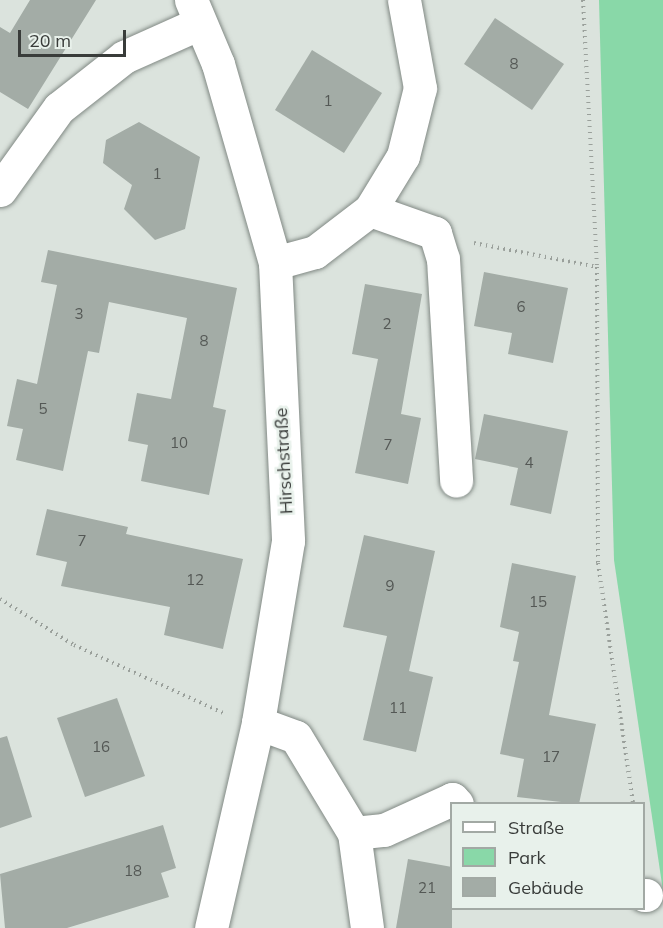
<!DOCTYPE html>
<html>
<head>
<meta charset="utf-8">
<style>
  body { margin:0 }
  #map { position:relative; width:663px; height:928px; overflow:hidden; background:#dbe3dd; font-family:Mulish,sans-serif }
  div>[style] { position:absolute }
  .green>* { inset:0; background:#89d8a8 }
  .building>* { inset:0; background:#a3aca6 }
  .path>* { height:4px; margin-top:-2px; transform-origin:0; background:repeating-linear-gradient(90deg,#9aa09b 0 1.5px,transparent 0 6px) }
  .roads { filter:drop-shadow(0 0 2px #818984) drop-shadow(0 0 2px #818984) }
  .minor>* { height:33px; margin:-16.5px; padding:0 16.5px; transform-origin:16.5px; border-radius:16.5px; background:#fff }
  span { translate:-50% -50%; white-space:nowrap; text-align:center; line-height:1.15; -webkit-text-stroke:5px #e8f1eb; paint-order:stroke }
  .number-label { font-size:15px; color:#545855 }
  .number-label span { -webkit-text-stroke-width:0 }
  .street-label { font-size:18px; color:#393c3a }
  .legend { position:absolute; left:450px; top:802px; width:195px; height:108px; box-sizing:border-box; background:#e8f1eb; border:2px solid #a2a9a4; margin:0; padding:8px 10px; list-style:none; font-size:18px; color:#393c3a }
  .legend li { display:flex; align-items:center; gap:12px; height:30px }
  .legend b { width:30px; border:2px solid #a2a9a4 }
  .scale { position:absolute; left:18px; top:30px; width:108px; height:27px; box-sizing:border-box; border:3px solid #393c3a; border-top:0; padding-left:8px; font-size:18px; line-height:21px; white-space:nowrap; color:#393c3a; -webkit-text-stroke:4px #e8f1eb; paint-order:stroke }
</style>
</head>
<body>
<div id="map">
  <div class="green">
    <i style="clip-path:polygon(599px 0,663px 0,663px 891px,614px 560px)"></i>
  </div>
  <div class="building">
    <i style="clip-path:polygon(30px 0,96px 0,28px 109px,0 92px,0 27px,10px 33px)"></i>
    <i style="clip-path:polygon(495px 18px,564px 64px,532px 110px,464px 64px)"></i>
    <i style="clip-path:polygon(312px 50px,382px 93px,344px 153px,275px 110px)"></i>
    <i style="clip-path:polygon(139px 122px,200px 157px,185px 229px,155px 240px,124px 209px,132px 185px,103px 163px,106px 140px)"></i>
    <i style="clip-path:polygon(48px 250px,237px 288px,213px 407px,226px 410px,209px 495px,141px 481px,148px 445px,128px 441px,137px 393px,171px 399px,187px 318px,109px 302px,99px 353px,88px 351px,63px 471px,16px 460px,23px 429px,7px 426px,17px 379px,37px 384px,57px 285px,41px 282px)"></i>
    <i style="clip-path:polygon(484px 272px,568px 288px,553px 363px,508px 354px,512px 333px,474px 326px)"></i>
    <i style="clip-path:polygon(365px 284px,422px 294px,401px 414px,421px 418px,408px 484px,355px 473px,378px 359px,352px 354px)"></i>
    <i style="clip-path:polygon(484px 414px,568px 431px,551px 514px,510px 505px,518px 468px,475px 459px)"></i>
    <i style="clip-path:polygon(47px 509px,128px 527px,126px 534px,243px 559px,223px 649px,164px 635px,170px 607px,61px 586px,67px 562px,36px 555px)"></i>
    <i style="clip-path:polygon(364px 535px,435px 551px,409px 671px,433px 677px,416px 752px,363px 740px,387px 636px,343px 627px)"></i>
    <i style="clip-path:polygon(512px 563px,576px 576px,549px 715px,596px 724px,579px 804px,517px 797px,524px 759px,500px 754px,519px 662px,513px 661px,519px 632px,500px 627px)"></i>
    <i style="clip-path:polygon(117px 698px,145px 776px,85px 797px,57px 718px)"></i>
    <i style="clip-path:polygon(7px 736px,32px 817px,0 828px,0 738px)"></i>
    <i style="clip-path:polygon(163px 825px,176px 868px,161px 873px,169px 897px,67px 928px,5px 928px,0 874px)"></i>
    <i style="clip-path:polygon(408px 859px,452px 867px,452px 928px,396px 928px)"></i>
  </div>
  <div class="path">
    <i style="left:583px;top:0;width:267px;rotate:87deg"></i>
    <i style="left:474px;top:243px;width:125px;rotate:11deg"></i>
    <i style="left:597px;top:267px;width:296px;rotate:89.8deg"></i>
    <i style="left:598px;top:563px;width:244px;rotate:81.7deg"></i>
    <i style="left:0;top:599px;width:87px;rotate:31.9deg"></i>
    <i style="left:74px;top:645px;width:164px;rotate:24.5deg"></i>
  </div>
  <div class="roads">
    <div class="minor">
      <i style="left:191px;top:0;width:69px;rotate:67.1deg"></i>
      <i style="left:218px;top:64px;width:207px;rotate:74deg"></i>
      <i style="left:275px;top:263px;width:278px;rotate:87.3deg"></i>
      <i style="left:288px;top:541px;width:184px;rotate:99.4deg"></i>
      <i style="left:258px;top:723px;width:210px;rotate:102.9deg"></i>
      <i style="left:0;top:190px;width:101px;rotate:-54.3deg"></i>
      <i style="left:59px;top:108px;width:83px;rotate:-38.1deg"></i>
      <i style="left:124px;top:57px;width:83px;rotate:-24.1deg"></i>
      <i style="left:370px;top:210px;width:69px;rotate:19.5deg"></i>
      <i style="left:435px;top:233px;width:27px;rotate:73deg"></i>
      <i style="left:443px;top:259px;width:222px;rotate:86.6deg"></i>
      <i style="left:275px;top:263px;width:41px;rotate:-15.4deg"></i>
      <i style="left:315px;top:252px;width:69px;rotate:-37.4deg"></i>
      <i style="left:370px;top:210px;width:63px;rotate:-58.6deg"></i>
      <i style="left:403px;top:156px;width:70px;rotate:-76deg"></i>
      <i style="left:420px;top:88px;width:89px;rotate:-100.3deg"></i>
      <i style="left:258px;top:723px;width:40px;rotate:20.2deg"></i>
      <i style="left:296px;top:737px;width:112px;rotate:58.9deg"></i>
      <i style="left:354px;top:833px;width:96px;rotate:82.2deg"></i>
      <i style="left:354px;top:833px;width:30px;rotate:-6deg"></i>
      <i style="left:384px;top:830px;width:75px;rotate:-24.5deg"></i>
      <i style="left:452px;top:799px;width:7px;rotate:45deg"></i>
      <i style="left:644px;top:895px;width:2px"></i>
    </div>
  </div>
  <div class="number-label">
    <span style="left:514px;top:64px">8</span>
    <span style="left:328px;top:101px">1</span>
    <span style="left:157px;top:174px">1</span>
    <span style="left:521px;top:307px">6</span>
    <span style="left:79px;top:314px">3</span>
    <span style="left:387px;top:324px">2</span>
    <span style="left:204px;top:341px">8</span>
    <span style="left:43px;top:409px">5</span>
    <span style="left:179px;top:443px">10</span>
    <span style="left:388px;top:445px">7</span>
    <span style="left:529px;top:463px">4</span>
    <span style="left:82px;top:541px">7</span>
    <span style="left:195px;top:580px">12</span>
    <span style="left:390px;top:586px">9</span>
    <span style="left:538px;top:602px">15</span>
    <span style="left:398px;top:708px">11</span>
    <span style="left:101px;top:747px">16</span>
    <span style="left:551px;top:757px">17</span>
    <span style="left:133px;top:871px">18</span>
    <span style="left:427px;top:888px">21</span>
  </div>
  <div class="street-label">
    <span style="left:284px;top:461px;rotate:-93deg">Hirschstraße</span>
  </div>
  <ul class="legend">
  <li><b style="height:8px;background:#fff"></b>Straße</li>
  <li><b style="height:16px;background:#89d8a8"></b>Park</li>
  <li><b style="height:16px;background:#a3aca6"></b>Gebäude</li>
  </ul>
  <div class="scale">20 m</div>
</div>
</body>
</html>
